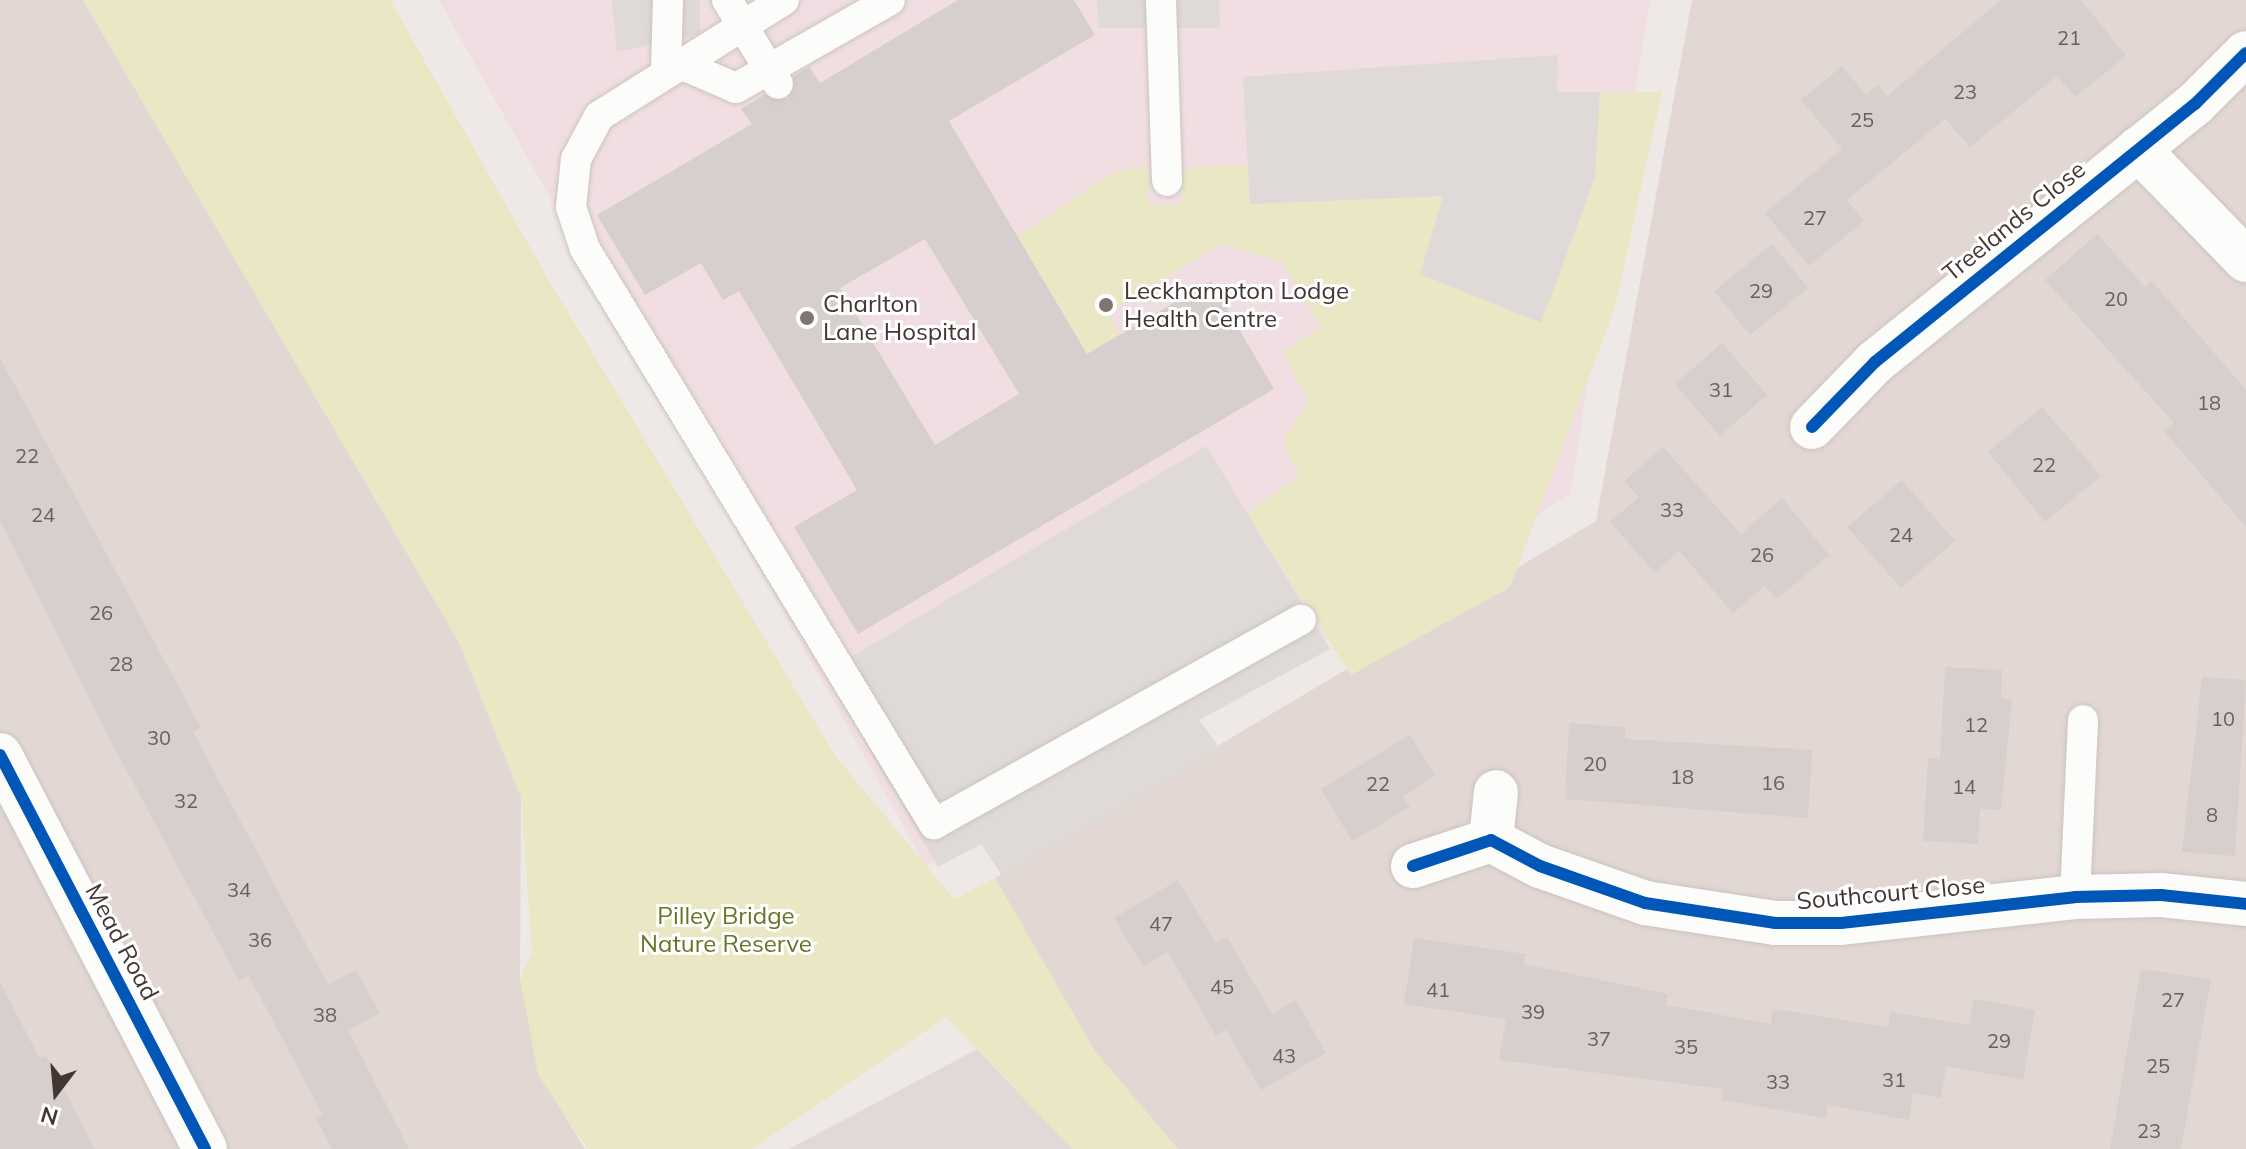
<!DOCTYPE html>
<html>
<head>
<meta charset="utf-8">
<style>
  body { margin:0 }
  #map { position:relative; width:2246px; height:1149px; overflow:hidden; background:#eee8e6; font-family:Mulish,sans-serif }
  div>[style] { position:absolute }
  .residential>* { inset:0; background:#e3d7d3 }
  .industrial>* { inset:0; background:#e1d9d7 }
  .medical>* { inset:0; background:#f1dee2 }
  .green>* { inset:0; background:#eae7c5 }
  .parking>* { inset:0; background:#dfd9d8 }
  .building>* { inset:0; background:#d6cfcd }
  .roads { filter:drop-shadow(0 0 2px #cac4c2) drop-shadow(0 0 2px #cac4c2) }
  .service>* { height:30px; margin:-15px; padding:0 15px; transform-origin:15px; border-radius:15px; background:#fcfcfb }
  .minor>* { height:44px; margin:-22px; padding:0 22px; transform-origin:22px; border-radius:22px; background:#fcfcfb }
  .cycleway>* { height:12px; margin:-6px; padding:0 6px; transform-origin:6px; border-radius:6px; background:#0057b8 }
  .dots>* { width:22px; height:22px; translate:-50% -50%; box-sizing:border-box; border:4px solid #fff; border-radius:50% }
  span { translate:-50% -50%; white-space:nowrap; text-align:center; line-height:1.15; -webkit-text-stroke:6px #fff; paint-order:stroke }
  .number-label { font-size:20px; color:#695e5b }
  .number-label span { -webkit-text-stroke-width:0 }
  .street-label { font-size:24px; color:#433633 }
  .poi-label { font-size:24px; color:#433633 }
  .left { translate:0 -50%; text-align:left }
  .park-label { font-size:24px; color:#667526 }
  .north { position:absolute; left:16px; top:1053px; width:80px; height:80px; -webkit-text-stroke:6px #fff; paint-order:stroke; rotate:196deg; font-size:22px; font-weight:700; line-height:32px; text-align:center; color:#433633 }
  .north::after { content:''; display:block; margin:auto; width:28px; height:36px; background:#433633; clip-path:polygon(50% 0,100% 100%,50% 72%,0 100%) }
</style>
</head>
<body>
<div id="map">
  <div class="residential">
    <i style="clip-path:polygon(0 0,83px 0,459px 642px,521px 797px,520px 978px,551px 1093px,585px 1149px,0 1149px)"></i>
    <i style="clip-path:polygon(1692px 0,2246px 0,2246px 1149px,1148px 1149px,995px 878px,1596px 521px)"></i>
  </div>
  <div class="industrial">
    <i style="clip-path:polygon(1002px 1036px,1148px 1149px,789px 1149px)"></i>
  </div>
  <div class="medical">
    <i style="clip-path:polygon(439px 0,1650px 0,1570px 494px,1440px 576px,926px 866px)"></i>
  </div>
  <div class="green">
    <i style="clip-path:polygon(83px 0,390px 0,548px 279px,836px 757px,954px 899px,995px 878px,1095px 1051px,1178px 1149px,1072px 1149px,946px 1017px,752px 1149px,588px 1149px,538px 1075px,520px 978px,532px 952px,521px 797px,459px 642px)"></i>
    <i style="clip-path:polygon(1600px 92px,1662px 92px,1615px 307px,1510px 587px,1351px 675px,1247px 513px,1299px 476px,1283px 441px,1309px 401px,1282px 352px,1322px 327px,1282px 262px,1221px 244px,1107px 313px,1119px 335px,1087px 354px,1018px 237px,1110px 174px,1149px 165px,1148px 204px,1183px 205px,1180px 182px,1189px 167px,1247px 165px,1250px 204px,1444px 196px,1595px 178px)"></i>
  </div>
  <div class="parking">
    <i style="clip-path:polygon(612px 0,700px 0,700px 34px,617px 52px)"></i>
    <i style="clip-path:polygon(1097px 0,1219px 0,1220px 28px,1099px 28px)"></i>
    <i style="clip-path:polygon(1558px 55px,1557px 92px,1600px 92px,1595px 178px,1541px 323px,1420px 274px,1443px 196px,1250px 204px,1243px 77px)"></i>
    <i style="clip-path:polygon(1206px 446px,1330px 649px,1199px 720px,1221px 750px,1003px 877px,981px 844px,938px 867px,824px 673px)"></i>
  </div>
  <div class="building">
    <i style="clip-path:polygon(evenodd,958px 0,1074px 0,1095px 35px,949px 121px,1087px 354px,1211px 281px,1274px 389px,858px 634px,794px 527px,857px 490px,739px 291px,723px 300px,701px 263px,645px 295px,597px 215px,752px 124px,741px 109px,764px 95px,788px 99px,794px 76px,809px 67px,820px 83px,958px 0,925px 239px,1019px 394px,935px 445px,840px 288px,925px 239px)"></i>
    <i style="clip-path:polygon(2001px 0,2081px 0,2126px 56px,2075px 97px,2057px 76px,1970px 147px,1945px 119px,1847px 200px,1864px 221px,1809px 266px,1765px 213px,1842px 149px,1801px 100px,1842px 66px,1866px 95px,1878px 85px,1887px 96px)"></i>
    <i style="clip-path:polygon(2097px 234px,2145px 287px,2152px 281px,2246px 390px,2246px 527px,2164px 431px,2174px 423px,2045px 280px)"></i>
    <i style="clip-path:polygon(1772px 244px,1808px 288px,1750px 335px,1714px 291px)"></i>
    <i style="clip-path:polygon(1722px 343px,1767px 395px,1720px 436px,1675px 384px)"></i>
    <i style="clip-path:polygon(0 358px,201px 728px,193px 732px,328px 985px,356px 970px,380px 1013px,348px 1030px,409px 1149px,332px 1149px,316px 1118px,323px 1115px,249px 976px,239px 981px,112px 743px,0 521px)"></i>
    <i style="clip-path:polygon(2042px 407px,2101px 476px,2045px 522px,1988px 452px)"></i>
    <i style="clip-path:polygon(1663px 447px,1741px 534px,1782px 498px,1829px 555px,1777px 599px,1765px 586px,1733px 613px,1679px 551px,1655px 573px,1610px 522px,1639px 497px,1624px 481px)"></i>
    <i style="clip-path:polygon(1902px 480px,1955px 541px,1901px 588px,1847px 527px)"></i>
    <i style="clip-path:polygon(1945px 667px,2002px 670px,2001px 699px,2012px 700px,2001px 810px,1980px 809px,1978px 844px,1923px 841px,1928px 758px,1940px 759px)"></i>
    <i style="clip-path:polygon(2202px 677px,2246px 680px,2235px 856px,2182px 852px)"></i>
    <i style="clip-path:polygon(1569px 723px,1625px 727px,1625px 739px,1812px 750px,1808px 818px,1565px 799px)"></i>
    <i style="clip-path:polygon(1410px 735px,1435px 776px,1403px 796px,1410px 807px,1352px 841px,1321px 789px)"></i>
    <i style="clip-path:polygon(1178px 880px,1216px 943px,1227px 937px,1272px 1014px,1296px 1000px,1326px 1053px,1261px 1090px,1226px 1030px,1216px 1036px,1168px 952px,1143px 966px,1114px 918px)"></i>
    <i style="clip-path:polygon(1414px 938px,1526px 954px,1524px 964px,1668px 994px,1666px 1005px,1771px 1024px,1773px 1009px,1888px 1027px,1890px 1012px,1969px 1025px,1974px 999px,2035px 1010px,2023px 1080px,1946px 1066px,1941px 1098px,1913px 1093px,1909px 1120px,1828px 1105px,1826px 1118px,1721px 1100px,1723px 1089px,1499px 1060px,1506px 1019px,1404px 1004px)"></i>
    <i style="clip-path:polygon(2141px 969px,2211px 979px,2181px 1149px,2110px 1149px)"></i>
    <i style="clip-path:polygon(0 982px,40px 1059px,46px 1056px,95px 1149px,0 1149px)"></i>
  </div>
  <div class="roads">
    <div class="service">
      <i style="left:727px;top:0;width:98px;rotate:58.7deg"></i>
      <i style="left:784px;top:0;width:218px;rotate:147.9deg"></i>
      <i style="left:599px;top:116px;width:49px;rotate:118.1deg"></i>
      <i style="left:576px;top:159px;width:48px;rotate:95.9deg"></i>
      <i style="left:571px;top:207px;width:44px;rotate:71.6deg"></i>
      <i style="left:585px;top:249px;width:673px;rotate:58.74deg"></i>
      <i style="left:934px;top:824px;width:420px;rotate:-29.1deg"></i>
      <i style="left:1161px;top:0;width:181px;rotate:88.1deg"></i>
      <i style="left:678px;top:63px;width:63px;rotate:23.3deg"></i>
      <i style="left:736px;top:88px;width:177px;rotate:-29.7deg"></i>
      <i style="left:666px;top:70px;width:70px;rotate:-88.4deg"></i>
      <i style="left:2075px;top:897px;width:177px;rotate:-87.4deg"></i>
    </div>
    <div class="minor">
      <i style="left:2138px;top:149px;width:155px;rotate:45.8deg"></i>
      <i style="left:1812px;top:427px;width:91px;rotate:-45.9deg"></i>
      <i style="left:1875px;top:362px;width:411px;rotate:-38.9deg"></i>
      <i style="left:2195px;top:104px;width:72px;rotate:-45deg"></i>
      <i style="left:0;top:755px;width:444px;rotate:62.5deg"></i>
      <i style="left:1491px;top:840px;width:48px;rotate:-84.1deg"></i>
      <i style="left:1413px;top:866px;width:82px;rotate:-18.4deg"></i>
      <i style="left:1491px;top:840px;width:55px;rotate:28deg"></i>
      <i style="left:1540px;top:866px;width:111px;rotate:19.4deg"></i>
      <i style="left:1645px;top:903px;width:132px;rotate:8.7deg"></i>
      <i style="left:1775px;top:923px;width:66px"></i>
      <i style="left:1841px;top:923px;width:235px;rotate:-6.3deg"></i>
      <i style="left:2075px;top:897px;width:86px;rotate:-1.3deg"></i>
      <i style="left:2161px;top:895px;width:85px;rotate:6deg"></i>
    </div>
  </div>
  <div class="cycleway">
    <i style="left:1812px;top:427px;width:91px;rotate:-45.9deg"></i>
    <i style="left:1875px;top:362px;width:411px;rotate:-38.9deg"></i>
    <i style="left:2195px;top:104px;width:72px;rotate:-45deg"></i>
    <i style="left:0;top:755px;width:444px;rotate:62.5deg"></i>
    <i style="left:1413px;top:866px;width:82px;rotate:-18.4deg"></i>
    <i style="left:1491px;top:840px;width:55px;rotate:28deg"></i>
    <i style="left:1540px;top:866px;width:111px;rotate:19.4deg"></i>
    <i style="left:1645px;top:903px;width:132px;rotate:8.7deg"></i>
    <i style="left:1775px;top:923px;width:66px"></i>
    <i style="left:1841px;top:923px;width:235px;rotate:-6.3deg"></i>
    <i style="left:2075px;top:897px;width:86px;rotate:-1.3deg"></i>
    <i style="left:2161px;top:895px;width:85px;rotate:6deg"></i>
  </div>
  <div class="dots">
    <i style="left:1106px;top:305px;background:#7f7472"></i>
    <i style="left:807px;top:318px;background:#7f7472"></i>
  </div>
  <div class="number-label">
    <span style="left:2069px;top:37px">21</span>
    <span style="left:1965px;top:91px">23</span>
    <span style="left:1862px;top:119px">25</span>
    <span style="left:1815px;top:217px">27</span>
    <span style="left:1761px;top:290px">29</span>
    <span style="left:2116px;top:298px">20</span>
    <span style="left:1721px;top:389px">31</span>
    <span style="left:2209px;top:402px">18</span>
    <span style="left:27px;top:455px">22</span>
    <span style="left:2044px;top:464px">22</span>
    <span style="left:1672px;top:509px">33</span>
    <span style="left:43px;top:514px">24</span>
    <span style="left:1901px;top:534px">24</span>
    <span style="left:1762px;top:554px">26</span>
    <span style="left:101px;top:612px">26</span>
    <span style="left:121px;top:663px">28</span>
    <span style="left:2223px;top:718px">10</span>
    <span style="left:1976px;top:724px">12</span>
    <span style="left:159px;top:737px">30</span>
    <span style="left:1595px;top:763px">20</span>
    <span style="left:1682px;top:776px">18</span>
    <span style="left:1773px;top:782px">16</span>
    <span style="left:1378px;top:783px">22</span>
    <span style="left:1964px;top:786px">14</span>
    <span style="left:186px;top:800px">32</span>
    <span style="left:2212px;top:814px">8</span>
    <span style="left:239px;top:889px">34</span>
    <span style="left:1161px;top:923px">47</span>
    <span style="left:260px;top:939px">36</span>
    <span style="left:1222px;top:986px">45</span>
    <span style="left:1438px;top:989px">41</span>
    <span style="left:2173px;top:999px">27</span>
    <span style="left:1533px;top:1011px">39</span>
    <span style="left:325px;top:1014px">38</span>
    <span style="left:1599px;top:1038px">37</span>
    <span style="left:1999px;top:1040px">29</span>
    <span style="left:1686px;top:1046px">35</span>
    <span style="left:1284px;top:1055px">43</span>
    <span style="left:2158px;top:1065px">25</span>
    <span style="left:1894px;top:1079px">31</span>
    <span style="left:1778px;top:1081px">33</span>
    <span style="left:2149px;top:1130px">23</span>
  </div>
  <div class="street-label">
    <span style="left:2014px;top:221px;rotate:-39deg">Treelands Close</span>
    <span style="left:1891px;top:893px;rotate:-5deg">Southcourt Close</span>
    <span style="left:122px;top:942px;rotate:62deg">Mead Road</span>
  </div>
  <div class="poi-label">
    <span class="left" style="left:1124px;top:305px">Leckhampton Lodge<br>Health Centre</span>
    <span class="left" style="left:823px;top:318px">Charlton<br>Lane Hospital</span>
  </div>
  <div class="park-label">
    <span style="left:726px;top:930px">Pilley Bridge<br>Nature Reserve</span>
  </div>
  <div class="north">N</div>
</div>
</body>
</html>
